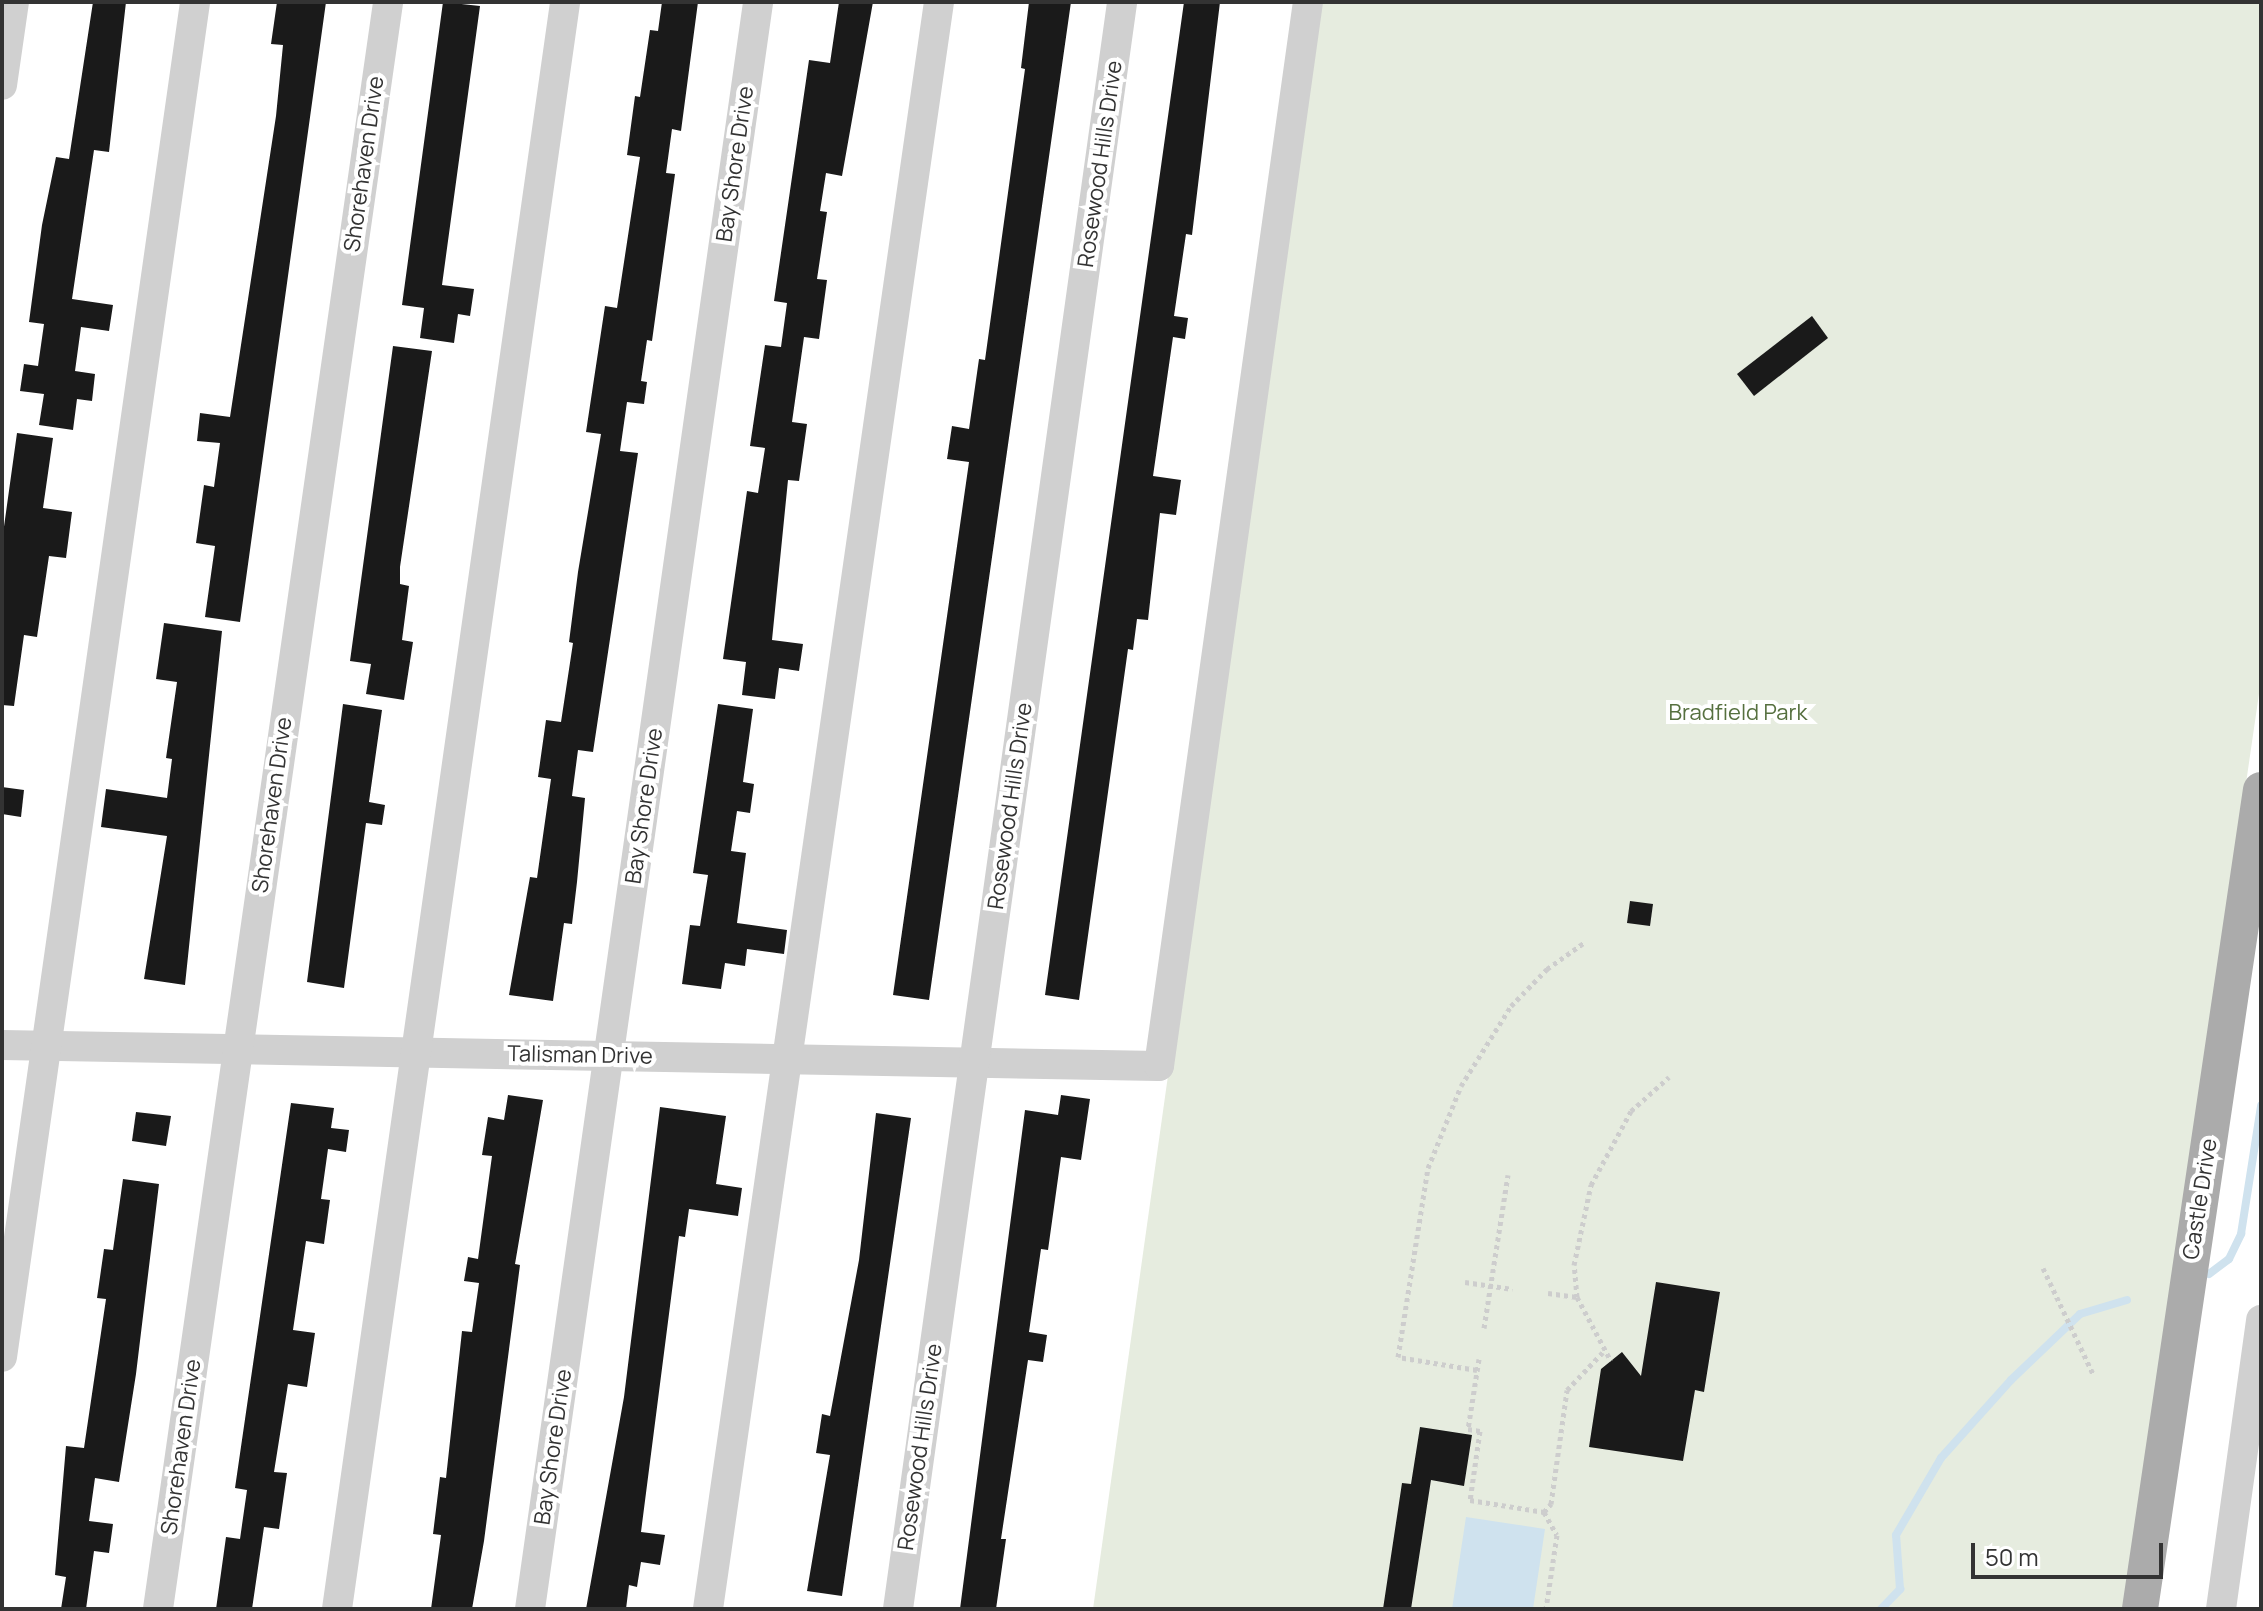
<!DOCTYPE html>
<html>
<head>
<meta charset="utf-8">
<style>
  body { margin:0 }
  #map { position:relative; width:2263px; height:1611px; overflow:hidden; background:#fff; font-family:Manrope,sans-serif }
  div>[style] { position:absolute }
  .green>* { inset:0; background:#e6ecdf }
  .water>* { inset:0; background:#cfe2ee }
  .stream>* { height:8px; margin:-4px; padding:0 4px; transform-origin:4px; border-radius:4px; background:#cfe2ee }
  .building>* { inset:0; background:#1a1a1a }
  .path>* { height:5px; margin-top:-2.5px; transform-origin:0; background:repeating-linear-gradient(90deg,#cdcdcd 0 4px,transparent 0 8px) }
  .minor>* { height:30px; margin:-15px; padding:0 15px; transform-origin:15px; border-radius:15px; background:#d0d0d0 }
  .major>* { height:36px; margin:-18px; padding:0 18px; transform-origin:18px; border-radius:18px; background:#ababab }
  span { translate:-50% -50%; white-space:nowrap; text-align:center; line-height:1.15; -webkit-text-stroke:8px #fff; paint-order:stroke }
  .street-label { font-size:22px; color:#333 }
  .park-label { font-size:22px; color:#56703f }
  .frame { position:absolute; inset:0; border:4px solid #333; pointer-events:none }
  .scale { position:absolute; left:1971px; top:1543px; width:192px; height:36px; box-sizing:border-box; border:4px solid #333; border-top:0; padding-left:10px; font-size:24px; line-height:28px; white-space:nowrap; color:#333; -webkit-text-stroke:6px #fff; paint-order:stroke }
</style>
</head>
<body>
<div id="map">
  <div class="green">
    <i style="clip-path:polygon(1319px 2px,2261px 2px,2261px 680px,2126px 1609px,1093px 1609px)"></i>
  </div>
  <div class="water">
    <i style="clip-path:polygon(1466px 1517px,1545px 1529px,1533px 1609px,1452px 1609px)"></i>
  </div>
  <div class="stream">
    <i style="left:2209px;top:1274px;width:25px;rotate:-37deg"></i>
    <i style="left:2229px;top:1259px;width:28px;rotate:-64deg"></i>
    <i style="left:2241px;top:1234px;width:130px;rotate:-81.1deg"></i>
    <i style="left:1881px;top:1609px;width:28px;rotate:-46deg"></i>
    <i style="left:1900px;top:1589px;width:54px;rotate:-94.2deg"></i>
    <i style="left:1896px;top:1535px;width:89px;rotate:-59.7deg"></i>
    <i style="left:1941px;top:1458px;width:105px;rotate:-48.1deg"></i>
    <i style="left:2011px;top:1380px;width:95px;rotate:-43.7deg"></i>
    <i style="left:2080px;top:1314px;width:49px;rotate:-16.6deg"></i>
  </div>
  <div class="building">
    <i style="clip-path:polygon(93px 2px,126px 2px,109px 152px,94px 150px,72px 299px,113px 305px,109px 331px,81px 327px,75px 371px,95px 374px,92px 401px,77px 399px,73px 430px,39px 425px,44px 394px,20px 391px,24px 364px,38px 366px,44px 324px,29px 322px,42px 225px,56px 157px,69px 159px)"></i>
    <i style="clip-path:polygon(277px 2px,326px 2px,240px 622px,205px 617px,215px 546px,196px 543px,204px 485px,214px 487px,220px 443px,197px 441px,200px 413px,230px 417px,276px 116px,283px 45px,271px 44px)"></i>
    <i style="clip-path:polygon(443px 2px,480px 6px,442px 285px,474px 289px,470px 316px,458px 314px,454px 343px,420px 338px,424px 308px,402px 305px)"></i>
    <i style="clip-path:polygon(662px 2px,698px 2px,681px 131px,672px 129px,666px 173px,675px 174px,652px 341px,647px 340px,641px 381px,647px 382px,644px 404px,627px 402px,620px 451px,638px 453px,593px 752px,578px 750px,572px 796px,585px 798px,577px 882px,572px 924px,564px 923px,553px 1001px,509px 995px,530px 877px,537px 878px,551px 779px,538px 777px,546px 720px,561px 722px,573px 643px,569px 642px,578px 572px,601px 434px,586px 432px,605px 306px,617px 308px,640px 157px,627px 155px,635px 96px,640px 97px,650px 30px,658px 31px)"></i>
    <i style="clip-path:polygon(839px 2px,873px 2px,842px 176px,826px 173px,820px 211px,827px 212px,817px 279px,827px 280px,819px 339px,804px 337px,792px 422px,807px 424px,799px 481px,788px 480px,772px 640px,803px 644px,799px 671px,779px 668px,775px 699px,742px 695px,746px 662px,723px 659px,747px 491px,758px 493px,765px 448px,750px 446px,765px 345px,781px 347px,787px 303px,774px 301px,809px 60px,830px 63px)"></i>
    <i style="clip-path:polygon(1029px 2px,1071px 2px,929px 1000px,893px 995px,969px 462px,947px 459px,952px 426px,969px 429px,979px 359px,985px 360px,1025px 69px,1021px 68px)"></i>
    <i style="clip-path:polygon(1184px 2px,1220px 2px,1192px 235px,1186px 234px,1174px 316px,1188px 318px,1185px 339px,1173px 337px,1153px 476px,1181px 480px,1176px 515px,1160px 513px,1148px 620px,1137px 619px,1133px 650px,1128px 649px,1079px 1000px,1045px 995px)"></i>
    <i style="clip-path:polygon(1812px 316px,1828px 338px,1754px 396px,1737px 374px)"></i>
    <i style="clip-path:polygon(393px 346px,432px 351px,400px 567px,400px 584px,409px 586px,402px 640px,413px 642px,404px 700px,366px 694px,371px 664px,350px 661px)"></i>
    <i style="clip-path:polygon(17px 433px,53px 438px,43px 508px,72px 512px,66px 558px,49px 556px,37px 637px,24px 635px,14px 706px,2px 705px,2px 541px)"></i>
    <i style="clip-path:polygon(164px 623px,222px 631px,185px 985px,144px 979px,167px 836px,101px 827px,106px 789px,167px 798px,172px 759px,166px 758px,177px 682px,156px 679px)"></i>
    <i style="clip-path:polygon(343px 704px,382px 710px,369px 802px,385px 805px,382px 825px,366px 823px,344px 988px,307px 982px)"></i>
    <i style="clip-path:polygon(718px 704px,753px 709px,743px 782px,754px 784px,750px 813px,737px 811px,731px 851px,746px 853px,737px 923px,787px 930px,784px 954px,747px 949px,745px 966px,725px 963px,721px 989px,682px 984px,690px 925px,700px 926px,708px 875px,693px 873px)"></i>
    <i style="clip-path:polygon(2px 787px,24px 790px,21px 817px,2px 814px)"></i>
    <i style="clip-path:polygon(1630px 901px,1653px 904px,1650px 926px,1627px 923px)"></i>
    <i style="clip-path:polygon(508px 1095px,543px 1100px,515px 1264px,520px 1265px,484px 1541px,472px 1609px,431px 1609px,441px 1535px,433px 1534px,440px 1477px,446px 1478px,462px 1331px,472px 1332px,479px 1283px,464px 1281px,468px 1257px,478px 1259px,492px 1156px,482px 1155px,488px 1117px,504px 1120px)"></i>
    <i style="clip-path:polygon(1061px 1095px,1090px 1099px,1081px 1160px,1061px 1157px,1048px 1250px,1041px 1249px,1029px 1332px,1047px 1335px,1043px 1362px,1028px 1360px,1001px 1539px,1006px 1539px,996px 1609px,960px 1609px,1025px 1110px,1058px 1115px)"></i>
    <i style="clip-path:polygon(291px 1103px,334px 1108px,331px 1128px,349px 1130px,346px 1152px,328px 1149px,321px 1199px,330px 1200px,324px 1244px,306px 1241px,293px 1330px,315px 1333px,307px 1387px,288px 1384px,274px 1472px,287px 1473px,279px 1529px,264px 1527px,252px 1609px,216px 1609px,226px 1537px,240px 1539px,247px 1490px,235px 1488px)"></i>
    <i style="clip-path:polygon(660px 1107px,726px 1116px,716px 1184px,742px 1188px,738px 1216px,689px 1209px,685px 1237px,679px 1236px,641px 1532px,665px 1535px,660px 1565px,641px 1562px,637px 1587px,629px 1585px,626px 1609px,586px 1609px,624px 1397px)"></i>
    <i style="clip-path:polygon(136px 1112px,171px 1116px,166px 1146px,132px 1141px)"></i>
    <i style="clip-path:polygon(876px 1113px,911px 1118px,842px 1596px,807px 1591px,830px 1455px,816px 1453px,822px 1414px,830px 1416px,859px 1260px)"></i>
    <i style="clip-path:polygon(123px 1179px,159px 1184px,136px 1374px,119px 1482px,95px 1478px,89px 1521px,113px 1524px,109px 1553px,94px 1551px,86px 1609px,61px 1609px,66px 1577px,55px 1575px,66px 1446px,84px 1448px,106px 1299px,97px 1298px,104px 1249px,113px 1250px)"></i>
    <i style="clip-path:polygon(1656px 1282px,1720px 1292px,1704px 1392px,1695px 1390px,1683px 1461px,1589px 1447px,1601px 1369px,1622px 1352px,1641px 1376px)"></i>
    <i style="clip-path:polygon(1420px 1427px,1472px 1435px,1464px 1486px,1431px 1480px,1411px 1609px,1383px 1609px,1402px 1483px,1411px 1484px)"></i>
  </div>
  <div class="path">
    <i style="left:2043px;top:1268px;width:119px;rotate:64.7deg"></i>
    <i style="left:1465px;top:1282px;width:48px;rotate:8.5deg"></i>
    <i style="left:1548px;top:1293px;width:29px;rotate:8deg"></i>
    <i style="left:1577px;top:1297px;width:72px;rotate:62deg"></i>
    <i style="left:1577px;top:1297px;width:32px;rotate:-95deg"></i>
    <i style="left:1574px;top:1265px;width:82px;rotate:-78deg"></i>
    <i style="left:1591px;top:1185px;width:84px;rotate:-61.6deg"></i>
    <i style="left:1631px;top:1111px;width:51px;rotate:-41.8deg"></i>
    <i style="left:1484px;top:1328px;width:155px;rotate:-81.1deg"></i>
    <i style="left:1479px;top:1359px;width:71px;rotate:98.9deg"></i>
    <i style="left:1468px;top:1429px;width:12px;rotate:9deg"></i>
    <i style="left:1480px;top:1431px;width:70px;rotate:98.2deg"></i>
    <i style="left:1470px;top:1500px;width:75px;rotate:9.2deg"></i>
    <i style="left:1544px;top:1512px;width:26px;rotate:61deg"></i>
    <i style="left:1557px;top:1535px;width:75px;rotate:98.5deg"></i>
    <i style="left:1477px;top:1370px;width:80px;rotate:-170.7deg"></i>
    <i style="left:1398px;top:1357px;width:191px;rotate:-81deg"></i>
    <i style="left:1428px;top:1168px;width:88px;rotate:-68.1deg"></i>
    <i style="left:1461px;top:1086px;width:94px;rotate:-58deg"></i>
    <i style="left:1511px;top:1006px;width:52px;rotate:-45.8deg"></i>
    <i style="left:1547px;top:969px;width:47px;rotate:-35.4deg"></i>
    <i style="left:1544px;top:1512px;width:11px;rotate:-49deg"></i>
    <i style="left:1551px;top:1504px;width:115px;rotate:-82deg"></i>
    <i style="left:1567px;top:1390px;width:52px;rotate:-46.5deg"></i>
  </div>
  <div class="minor">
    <i style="left:2px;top:85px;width:84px;rotate:-81.8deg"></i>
    <i style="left:2px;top:1045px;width:1157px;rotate:1.04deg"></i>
    <i style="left:1159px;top:1066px;width:1074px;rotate:-82.03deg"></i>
    <i style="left:2px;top:1357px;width:1369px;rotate:-81.89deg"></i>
    <i style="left:158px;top:1609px;width:1623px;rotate:-81.85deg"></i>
    <i style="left:337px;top:1609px;width:1623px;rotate:-81.92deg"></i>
    <i style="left:530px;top:1609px;width:1623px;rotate:-81.92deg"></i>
    <i style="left:708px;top:1609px;width:1624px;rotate:-81.82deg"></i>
    <i style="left:898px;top:1609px;width:1623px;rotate:-82.06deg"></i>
    <i style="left:2221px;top:1609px;width:292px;rotate:-82.1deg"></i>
  </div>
  <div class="major">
    <i style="left:2140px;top:1609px;width:828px;rotate:-81.6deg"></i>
  </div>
  <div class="street-label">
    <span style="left:364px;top:164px;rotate:-82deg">Shorehaven Drive</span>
    <span style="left:735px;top:164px;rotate:-82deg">Bay Shore Drive</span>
    <span style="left:1100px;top:164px;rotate:-82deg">Rosewood Hills Drive</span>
    <span style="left:272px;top:805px;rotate:-82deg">Shorehaven Drive</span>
    <span style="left:644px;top:806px;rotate:-82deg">Bay Shore Drive</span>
    <span style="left:1010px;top:806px;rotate:-82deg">Rosewood Hills Drive</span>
    <span style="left:580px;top:1055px;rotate:1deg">Talisman Drive</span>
    <span style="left:2200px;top:1199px;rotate:-81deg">Castle Drive</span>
    <span style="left:181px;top:1447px;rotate:-82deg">Shorehaven Drive</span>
    <span style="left:553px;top:1447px;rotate:-82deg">Bay Shore Drive</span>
    <span style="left:920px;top:1447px;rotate:-82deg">Rosewood Hills Drive</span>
  </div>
  <div class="park-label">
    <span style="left:1738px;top:713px">Bradfield Park</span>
  </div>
  <div class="frame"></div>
  <div class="scale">50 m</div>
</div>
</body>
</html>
